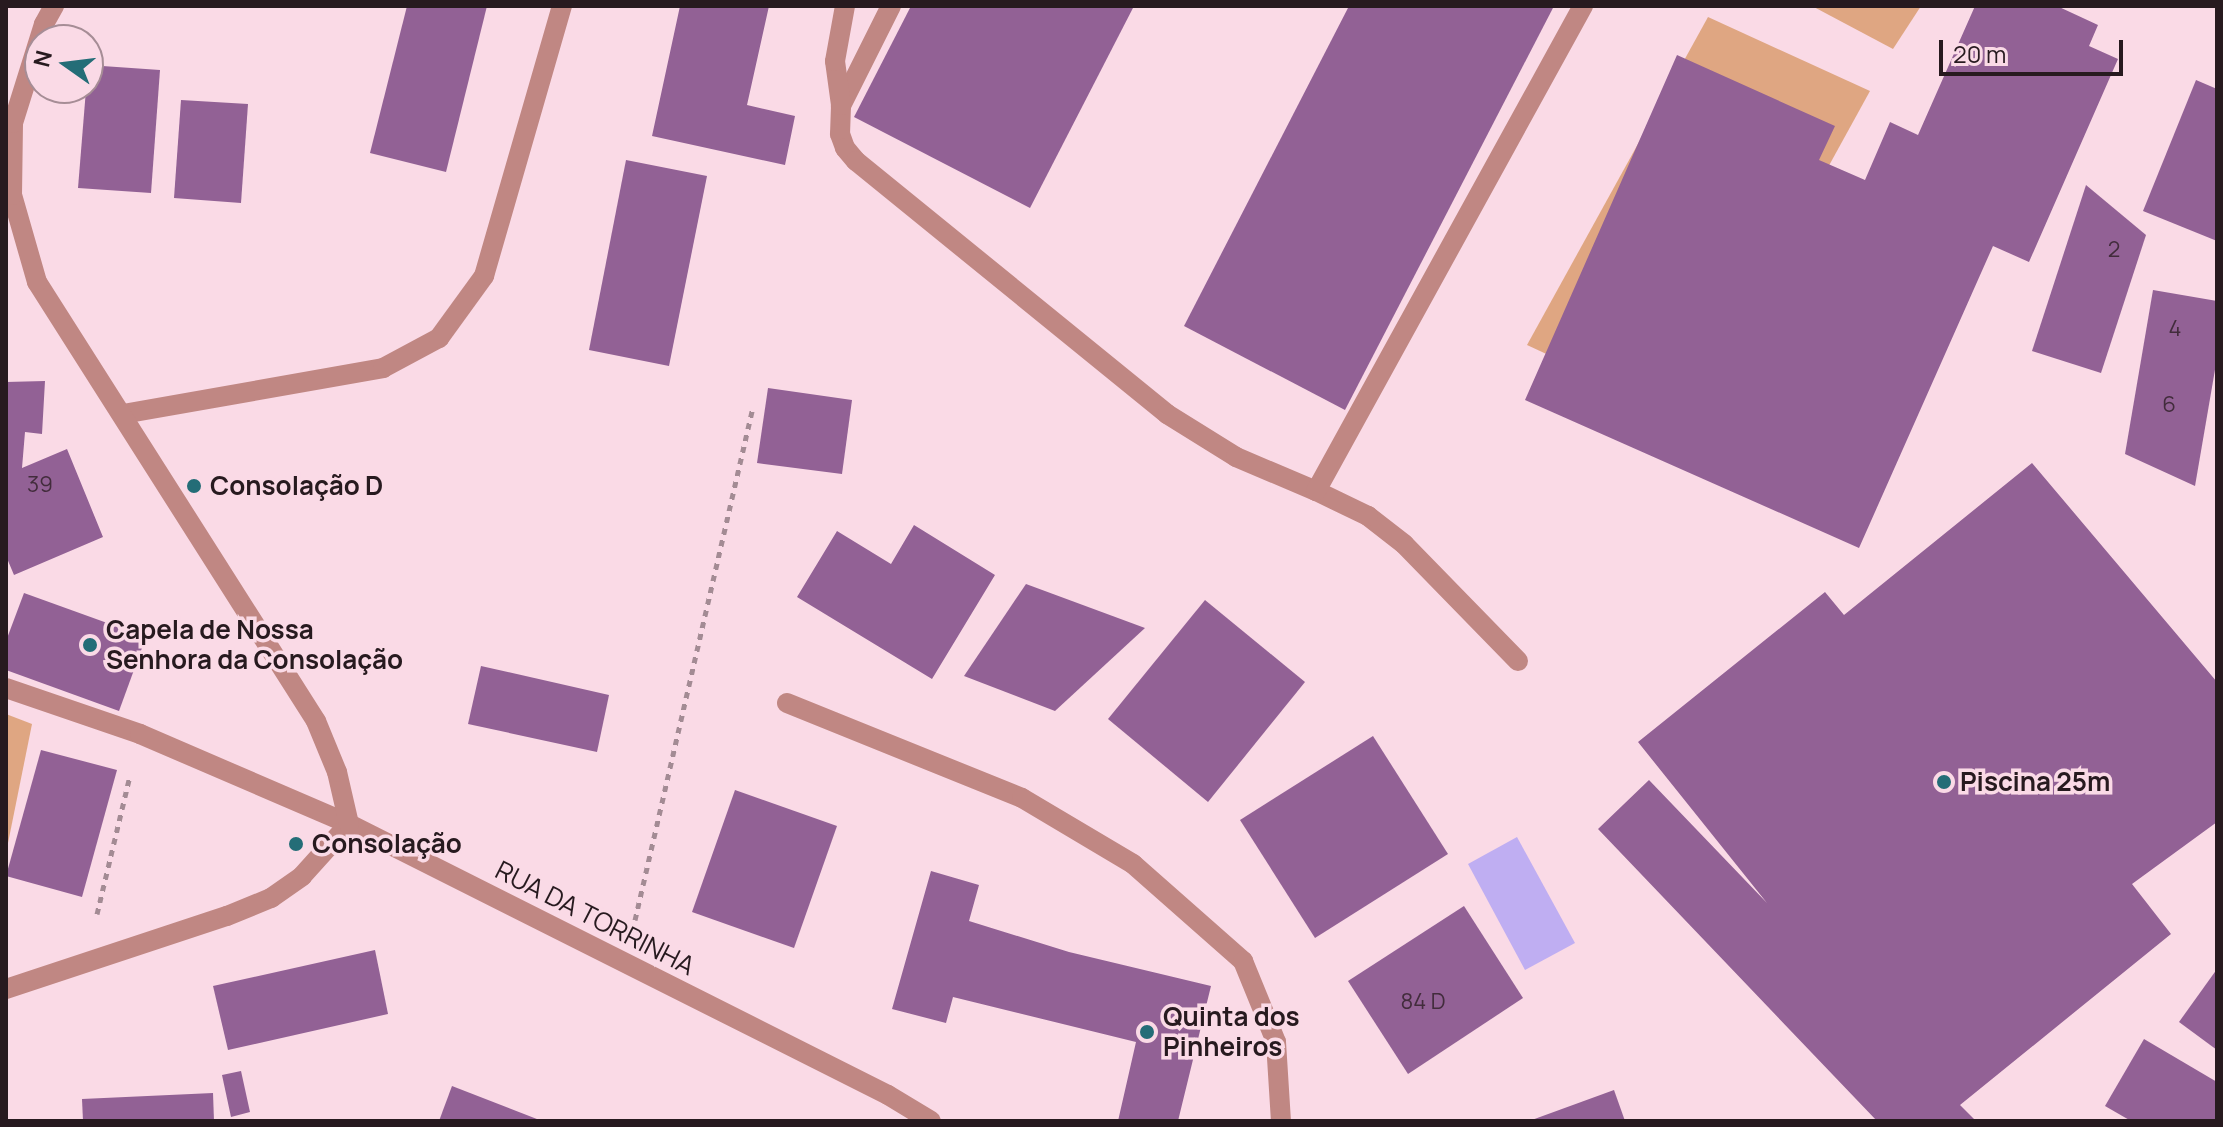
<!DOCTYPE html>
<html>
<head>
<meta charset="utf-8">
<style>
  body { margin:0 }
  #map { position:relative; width:2223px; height:1127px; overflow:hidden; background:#fadae6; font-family:Manrope,sans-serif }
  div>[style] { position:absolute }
  .green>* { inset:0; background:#dfa682 }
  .water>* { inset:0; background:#bfaef2 }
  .building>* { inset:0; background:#926195 }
  .path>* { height:5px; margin-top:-2.5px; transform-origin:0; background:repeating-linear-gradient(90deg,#a38b94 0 6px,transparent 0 12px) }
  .service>* { height:20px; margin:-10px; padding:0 10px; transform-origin:10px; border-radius:10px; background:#c08783 }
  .minor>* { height:20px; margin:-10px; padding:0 10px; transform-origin:10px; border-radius:10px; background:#c08783 }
  .dots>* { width:22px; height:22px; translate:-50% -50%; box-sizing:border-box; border:4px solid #fadae6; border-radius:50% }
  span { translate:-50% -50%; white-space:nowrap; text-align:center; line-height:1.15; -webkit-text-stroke:7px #fadae6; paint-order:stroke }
  .number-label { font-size:22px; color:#422c3c }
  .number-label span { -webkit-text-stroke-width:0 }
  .poi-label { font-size:26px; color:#271a1f; font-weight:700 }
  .left { translate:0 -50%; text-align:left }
  .street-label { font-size:26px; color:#271a1f }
  .frame { position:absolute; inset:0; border:8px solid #271a1f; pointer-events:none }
  .north { position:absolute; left:24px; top:24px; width:80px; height:80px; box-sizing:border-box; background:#fadae6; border:2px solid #a68d96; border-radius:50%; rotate:284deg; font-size:22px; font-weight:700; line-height:32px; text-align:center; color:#271a1f }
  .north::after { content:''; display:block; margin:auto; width:28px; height:36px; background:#246d77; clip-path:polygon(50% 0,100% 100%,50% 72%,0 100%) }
  .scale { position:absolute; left:1939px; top:40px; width:184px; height:36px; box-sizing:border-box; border:4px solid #271a1f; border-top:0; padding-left:10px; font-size:24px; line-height:28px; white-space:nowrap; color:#271a1f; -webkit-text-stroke:6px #fadae6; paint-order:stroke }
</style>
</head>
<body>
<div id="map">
  <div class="green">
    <i style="clip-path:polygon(1812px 6px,1921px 6px,1893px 49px)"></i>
    <i style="clip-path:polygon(1708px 17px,1870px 91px,1689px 420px,1527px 345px)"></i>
    <i style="clip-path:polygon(6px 714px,32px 724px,6px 853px)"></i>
  </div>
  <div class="water">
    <i style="clip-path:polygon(1517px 837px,1575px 943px,1525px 970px,1468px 864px)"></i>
  </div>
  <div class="building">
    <i style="clip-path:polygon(407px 6px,487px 6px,446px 172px,370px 153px)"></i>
    <i style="clip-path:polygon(680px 6px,769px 6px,747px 105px,795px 116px,785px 165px,652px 136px)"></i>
    <i style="clip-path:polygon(911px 6px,1134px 6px,1030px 208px,854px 117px)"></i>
    <i style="clip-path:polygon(1349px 6px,1554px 6px,1345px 410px,1184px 326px)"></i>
    <i style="clip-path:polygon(1975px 6px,2057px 6px,2098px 25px,2089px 46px,2118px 59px,2029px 262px,1993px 246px,1859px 548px,1525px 400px,1677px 55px,1835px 126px,1819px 160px,1865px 180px,1890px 122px,1918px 135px)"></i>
    <i style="clip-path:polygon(88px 65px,160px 70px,151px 193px,78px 188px)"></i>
    <i style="clip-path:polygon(2196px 80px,2217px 89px,2217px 241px,2143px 211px)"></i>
    <i style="clip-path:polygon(181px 100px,248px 104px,241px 203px,174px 198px)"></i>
    <i style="clip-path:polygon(626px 160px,707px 176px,669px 366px,589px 350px)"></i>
    <i style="clip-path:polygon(2086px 185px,2146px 235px,2101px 373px,2032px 351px)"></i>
    <i style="clip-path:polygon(2153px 290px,2217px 301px,2217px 358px,2195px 486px,2125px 454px)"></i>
    <i style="clip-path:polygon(45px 381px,42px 434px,25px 432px,22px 468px,67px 449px,103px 537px,14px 575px,6px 556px,6px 382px)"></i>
    <i style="clip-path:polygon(768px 388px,852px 400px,842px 474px,757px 463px)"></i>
    <i style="clip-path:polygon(2032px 463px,2217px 682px,2217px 822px,2132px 884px,2171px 934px,1960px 1105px,1976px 1121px,1877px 1121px,1598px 829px,1649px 780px,1767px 903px,1638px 742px,1825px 592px,1844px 615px)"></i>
    <i style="clip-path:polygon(914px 525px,995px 575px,932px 679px,797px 597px,837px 531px,891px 564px)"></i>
    <i style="clip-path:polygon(1026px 584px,1145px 628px,1055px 711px,964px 676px)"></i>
    <i style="clip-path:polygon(24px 593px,146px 637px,119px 711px,6px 670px,6px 641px)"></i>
    <i style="clip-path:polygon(1205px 600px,1305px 682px,1208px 802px,1108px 719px)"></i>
    <i style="clip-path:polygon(481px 666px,609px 695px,597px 752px,468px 724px)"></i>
    <i style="clip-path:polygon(1373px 736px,1448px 854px,1315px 938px,1240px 820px)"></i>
    <i style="clip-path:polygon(41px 750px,117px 770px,82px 897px,6px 876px)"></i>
    <i style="clip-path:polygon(735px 790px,837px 826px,794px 948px,692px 912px)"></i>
    <i style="clip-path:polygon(931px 871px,979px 885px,969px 921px,1069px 952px,1211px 986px,1178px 1121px,1118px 1121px,1136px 1042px,953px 997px,946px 1023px,892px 1009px)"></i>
    <i style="clip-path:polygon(1464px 906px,1523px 998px,1408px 1074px,1348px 981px)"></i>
    <i style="clip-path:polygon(375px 950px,388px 1014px,228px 1050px,213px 986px)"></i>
    <i style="clip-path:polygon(2217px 969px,2217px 1050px,2179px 1022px)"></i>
    <i style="clip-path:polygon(2144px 1039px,2217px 1082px,2217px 1121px,2131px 1121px,2105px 1106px)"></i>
    <i style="clip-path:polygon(241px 1071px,250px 1112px,231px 1117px,222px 1075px)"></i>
    <i style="clip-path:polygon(452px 1086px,542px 1121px,439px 1121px)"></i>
    <i style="clip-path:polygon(1614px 1090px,1625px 1121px,1529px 1121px)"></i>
    <i style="clip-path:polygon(213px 1093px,214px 1121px,83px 1121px,82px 1099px)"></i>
  </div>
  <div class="path">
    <i style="left:97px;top:914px;width:142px;rotate:-76.6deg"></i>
    <i style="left:635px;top:920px;width:526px;rotate:-77.05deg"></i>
  </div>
  <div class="service">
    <i style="left:891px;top:6px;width:112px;rotate:116.6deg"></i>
    <i style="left:841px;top:106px;width:28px;rotate:92deg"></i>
    <i style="left:840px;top:134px;width:15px;rotate:70deg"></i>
    <i style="left:845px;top:148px;width:17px;rotate:50deg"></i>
    <i style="left:856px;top:161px;width:401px;rotate:39.1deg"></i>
    <i style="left:1167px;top:414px;width:81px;rotate:31.9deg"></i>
    <i style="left:1236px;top:457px;width:87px;rotate:23deg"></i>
    <i style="left:841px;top:105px;width:44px;rotate:-97.8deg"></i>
    <i style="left:835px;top:61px;width:56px;rotate:-79.7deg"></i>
    <i style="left:1518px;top:661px;width:163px;rotate:-134.3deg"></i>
    <i style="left:1404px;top:544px;width:46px;rotate:-142.1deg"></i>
    <i style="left:1368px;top:516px;width:58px;rotate:-154.3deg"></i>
    <i style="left:1316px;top:491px;width:554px;rotate:-61.17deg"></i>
  </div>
  <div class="minor">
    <i style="left:123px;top:414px;width:264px;rotate:-10deg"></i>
    <i style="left:383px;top:368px;width:64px;rotate:-28.2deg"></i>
    <i style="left:439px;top:338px;width:77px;rotate:-54deg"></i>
    <i style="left:484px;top:276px;width:281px;rotate:-73.9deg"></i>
    <i style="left:6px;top:688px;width:142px;rotate:18.9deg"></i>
    <i style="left:140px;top:734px;width:228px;rotate:23.3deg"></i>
    <i style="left:349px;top:824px;width:603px;rotate:26.69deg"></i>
    <i style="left:888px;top:1095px;width:50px;rotate:31.2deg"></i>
    <i style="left:787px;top:703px;width:253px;rotate:22deg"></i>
    <i style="left:1022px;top:798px;width:129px;rotate:30.7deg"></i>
    <i style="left:1133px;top:864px;width:147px;rotate:41.4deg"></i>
    <i style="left:1243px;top:961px;width:87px;rotate:67.8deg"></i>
    <i style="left:1276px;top:1042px;width:79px;rotate:86.4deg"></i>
    <i style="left:6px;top:989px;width:233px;rotate:-18.3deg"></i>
    <i style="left:227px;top:916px;width:48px;rotate:-22.2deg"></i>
    <i style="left:271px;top:898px;width:38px;rotate:-35deg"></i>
    <i style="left:302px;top:876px;width:70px;rotate:-47.9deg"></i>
    <i style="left:349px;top:824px;width:53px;rotate:-103deg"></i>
    <i style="left:337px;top:772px;width:55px;rotate:-112.4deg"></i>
    <i style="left:316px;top:721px;width:520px;rotate:-122.44deg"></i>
    <i style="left:37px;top:282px;width:91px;rotate:-106deg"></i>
    <i style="left:12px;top:195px;width:72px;rotate:-89.2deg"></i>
    <i style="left:13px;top:123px;width:104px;rotate:-72.6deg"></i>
    <i style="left:44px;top:24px;width:21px;rotate:-61deg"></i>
  </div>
  <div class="dots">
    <i style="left:194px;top:486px;background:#246d77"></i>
    <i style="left:90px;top:645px;background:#246d77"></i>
    <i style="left:1944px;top:782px;background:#246d77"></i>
    <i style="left:296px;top:844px;background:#246d77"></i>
    <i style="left:1147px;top:1032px;background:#246d77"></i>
  </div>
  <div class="number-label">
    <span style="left:2114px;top:250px">2</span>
    <span style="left:2175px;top:329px">4</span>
    <span style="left:2169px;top:405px">6</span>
    <span style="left:40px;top:485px">39</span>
    <span style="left:1423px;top:1002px">84 D</span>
  </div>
  <div class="poi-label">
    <span class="left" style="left:210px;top:486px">Consolação D</span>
    <span class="left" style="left:106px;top:645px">Capela de Nossa<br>Senhora da Consolação</span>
    <span class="left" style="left:1960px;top:782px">Piscina 25m</span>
    <span class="left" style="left:312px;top:844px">Consolação</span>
    <span class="left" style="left:1163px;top:1032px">Quinta dos<br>Pinheiros</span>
  </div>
  <div class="street-label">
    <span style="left:595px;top:918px;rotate:27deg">RUA DA TORRINHA</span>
  </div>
  <div class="frame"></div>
  <div class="north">N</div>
  <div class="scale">20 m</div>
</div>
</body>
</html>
